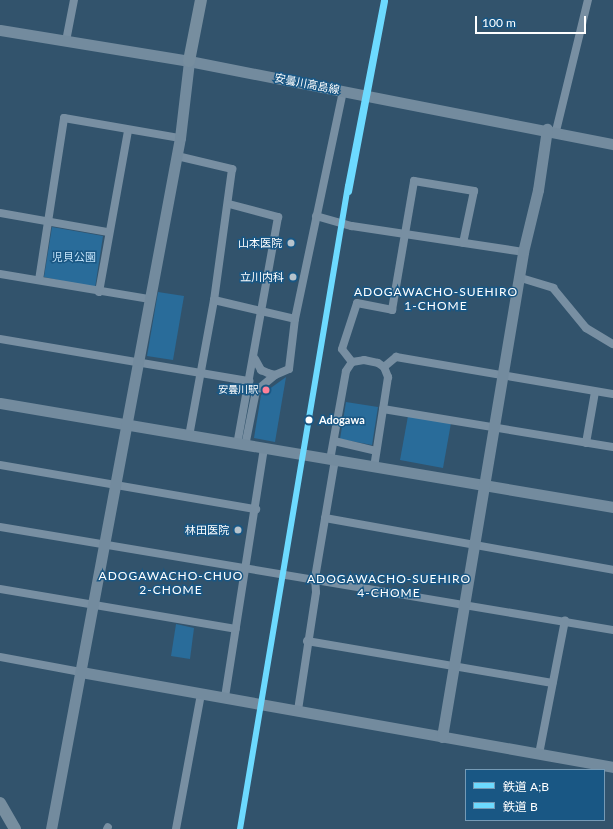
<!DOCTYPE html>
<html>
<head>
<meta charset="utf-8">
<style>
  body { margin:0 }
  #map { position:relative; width:613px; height:829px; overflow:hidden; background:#32536c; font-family:Lato,"Noto Sans JP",sans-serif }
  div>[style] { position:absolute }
  .green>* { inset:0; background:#296c9a }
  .street>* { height:8px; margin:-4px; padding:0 4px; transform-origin:4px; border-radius:4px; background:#788fa2 }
  .secondary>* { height:11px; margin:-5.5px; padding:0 5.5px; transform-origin:5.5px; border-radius:5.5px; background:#738b9e }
  .primary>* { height:12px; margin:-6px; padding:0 6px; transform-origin:6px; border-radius:6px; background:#778e9f }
  .rail-1>* { height:6px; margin:-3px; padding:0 3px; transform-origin:3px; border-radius:3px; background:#6ddaff }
  .rail-2>* { height:6px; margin:-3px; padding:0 3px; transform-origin:3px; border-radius:3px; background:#6ddaff }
  .dots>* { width:11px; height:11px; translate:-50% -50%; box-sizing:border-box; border:2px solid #195784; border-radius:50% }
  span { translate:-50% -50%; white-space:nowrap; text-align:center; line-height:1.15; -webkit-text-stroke:3px #195784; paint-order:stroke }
  .bus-label { font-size:10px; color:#fff }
  .right { translate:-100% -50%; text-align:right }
  .street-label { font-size:11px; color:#fff }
  .poi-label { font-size:11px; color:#fff }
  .park-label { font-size:11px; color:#c3e3f9 }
  .stop-label { font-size:11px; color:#fff; font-weight:700 }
  .left { translate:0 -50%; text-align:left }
  .neighbourhood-label { font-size:12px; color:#fff; letter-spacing:1px }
  .legend { position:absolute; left:465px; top:769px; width:140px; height:52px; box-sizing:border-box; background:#195784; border:1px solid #759ab5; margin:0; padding:5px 7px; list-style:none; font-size:12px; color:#fff }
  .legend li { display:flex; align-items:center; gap:8px; height:20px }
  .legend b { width:20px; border:1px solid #759ab5 }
  .scale { position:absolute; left:475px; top:16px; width:111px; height:18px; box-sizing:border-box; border:2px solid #fff; border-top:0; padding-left:5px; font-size:12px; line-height:14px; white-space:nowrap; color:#fff; -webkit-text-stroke:3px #195784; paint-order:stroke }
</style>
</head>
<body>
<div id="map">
  <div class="green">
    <i style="clip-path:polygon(52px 227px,103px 236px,95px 288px,44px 277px)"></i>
    <i style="clip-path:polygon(158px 292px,184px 296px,173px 360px,147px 356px)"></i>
    <i style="clip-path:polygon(286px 377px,275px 442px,254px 438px,261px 395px)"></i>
    <i style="clip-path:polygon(346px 402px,378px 407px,372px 445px,340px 439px)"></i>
    <i style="clip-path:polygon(408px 416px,451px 423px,443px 468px,400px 460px)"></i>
    <i style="clip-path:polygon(176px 624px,194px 628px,190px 659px,171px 656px)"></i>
  </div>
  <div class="street">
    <i style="left:66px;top:41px;width:42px;rotate:-79deg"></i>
    <i style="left:556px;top:131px;width:135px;rotate:-76.3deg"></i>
    <i style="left:177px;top:156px;width:57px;rotate:13.3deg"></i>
    <i style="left:232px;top:169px;width:132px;rotate:97.8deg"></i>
    <i style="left:214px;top:300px;width:138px;rotate:100.4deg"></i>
    <i style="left:229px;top:204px;width:51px;rotate:14.9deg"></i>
    <i style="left:278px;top:217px;width:231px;rotate:100.2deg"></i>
    <i style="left:0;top:213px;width:110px;rotate:10deg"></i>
    <i style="left:316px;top:216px;width:37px;rotate:16deg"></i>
    <i style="left:352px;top:226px;width:173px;rotate:8.6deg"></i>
    <i style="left:0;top:274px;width:152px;rotate:9.5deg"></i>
    <i style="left:521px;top:278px;width:34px;rotate:17deg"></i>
    <i style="left:553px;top:288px;width:52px;rotate:50.5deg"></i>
    <i style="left:586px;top:328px;width:31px;rotate:31deg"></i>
    <i style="left:39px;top:280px;width:164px;rotate:-81.2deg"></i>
    <i style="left:64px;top:118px;width:118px;rotate:9.8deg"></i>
    <i style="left:99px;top:292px;width:164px;rotate:-79.8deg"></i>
    <i style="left:214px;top:300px;width:83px;rotate:13.2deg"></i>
    <i style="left:0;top:339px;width:253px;rotate:9.6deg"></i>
    <i style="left:255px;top:359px;width:13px;rotate:61deg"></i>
    <i style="left:261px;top:370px;width:8px;rotate:23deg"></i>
    <i style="left:268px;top:373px;width:7px;rotate:16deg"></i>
    <i style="left:275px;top:375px;width:15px;rotate:-23deg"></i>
    <i style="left:289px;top:369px;width:50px;rotate:-83.2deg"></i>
    <i style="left:295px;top:319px;width:232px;rotate:-78.1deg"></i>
    <i style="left:352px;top:362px;width:16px;rotate:-128deg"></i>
    <i style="left:342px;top:349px;width:48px;rotate:-71.9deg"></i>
    <i style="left:357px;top:303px;width:36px;rotate:11deg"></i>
    <i style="left:392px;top:310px;width:131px;rotate:-80.3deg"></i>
    <i style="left:414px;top:181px;width:61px;rotate:9.5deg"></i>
    <i style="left:474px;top:191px;width:53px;rotate:101.9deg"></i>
    <i style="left:384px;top:367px;width:16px;rotate:-40deg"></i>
    <i style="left:396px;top:357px;width:220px;rotate:9.7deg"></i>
    <i style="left:383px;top:409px;width:233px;rotate:9.4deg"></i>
    <i style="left:334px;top:441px;width:43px;rotate:13.4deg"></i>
    <i style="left:586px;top:443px;width:52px;rotate:-80deg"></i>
    <i style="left:245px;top:446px;width:56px;rotate:-78.7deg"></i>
    <i style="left:256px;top:391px;width:25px;rotate:-40deg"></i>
    <i style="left:330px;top:460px;width:90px;rotate:-79.8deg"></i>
    <i style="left:346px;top:371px;width:11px;rotate:-56deg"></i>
    <i style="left:352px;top:362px;width:12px;rotate:-9deg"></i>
    <i style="left:364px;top:360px;width:14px;rotate:12deg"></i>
    <i style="left:378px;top:363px;width:7px;rotate:34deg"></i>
    <i style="left:384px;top:367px;width:11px;rotate:68deg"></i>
    <i style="left:388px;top:377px;width:91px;rotate:98.8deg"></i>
    <i style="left:0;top:465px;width:260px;rotate:9.8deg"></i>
    <i style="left:325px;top:518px;width:293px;rotate:10.2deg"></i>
    <i style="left:0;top:527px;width:622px;rotate:9.54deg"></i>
    <i style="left:0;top:589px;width:239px;rotate:9.6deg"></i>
    <i style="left:307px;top:641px;width:249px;rotate:9.7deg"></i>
    <i style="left:0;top:657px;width:82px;rotate:10.5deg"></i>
    <i style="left:225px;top:697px;width:251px;rotate:-81.1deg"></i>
    <i style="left:298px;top:710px;width:119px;rotate:-81.3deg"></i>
    <i style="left:316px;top:592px;width:14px;rotate:-94deg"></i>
    <i style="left:315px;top:578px;width:120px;rotate:-80.4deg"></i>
    <i style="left:539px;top:754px;width:136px;rotate:-79deg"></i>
    <i style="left:107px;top:829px;width:2px;rotate:-63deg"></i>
    <i style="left:176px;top:829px;width:137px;rotate:-79.5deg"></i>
  </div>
  <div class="secondary">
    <i style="left:0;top:30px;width:192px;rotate:9.3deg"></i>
    <i style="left:189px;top:61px;width:432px;rotate:11.1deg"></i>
    <i style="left:0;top:403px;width:622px;rotate:9.63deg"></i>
    <i style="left:81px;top:672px;width:540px;rotate:10.12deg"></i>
    <i style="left:442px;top:737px;width:492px;rotate:-80.5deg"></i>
    <i style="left:523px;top:252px;width:64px;rotate:-76.4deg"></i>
    <i style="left:538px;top:190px;width:62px;rotate:-81.6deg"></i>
    <i style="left:51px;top:829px;width:703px;rotate:-79.43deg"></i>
    <i style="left:180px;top:138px;width:78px;rotate:-83.3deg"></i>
  </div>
  <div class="primary">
    <i style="left:189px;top:61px;width:62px;rotate:-78.9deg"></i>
    <i style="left:0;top:803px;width:30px;rotate:60deg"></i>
  </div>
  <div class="rail-1">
    <i style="left:240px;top:829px;width:652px;rotate:-80.47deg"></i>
    <i style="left:348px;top:186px;width:189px;rotate:-79deg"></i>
  </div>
  <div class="rail-2">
    <i style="left:349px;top:192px;width:194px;rotate:-79.3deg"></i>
  </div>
  <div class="dots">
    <i style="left:291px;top:243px;background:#b7c3cc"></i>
    <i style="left:293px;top:277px;background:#b7c3cc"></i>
    <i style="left:266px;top:390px;background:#ff8098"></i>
    <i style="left:309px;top:420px;background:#fff"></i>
    <i style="left:238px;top:530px;background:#b7c3cc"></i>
  </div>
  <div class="bus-label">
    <span class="right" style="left:258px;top:390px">安曇川駅</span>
  </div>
  <div class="street-label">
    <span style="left:307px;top:84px;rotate:11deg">安曇川高島線</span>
  </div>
  <div class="poi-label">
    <span class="right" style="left:282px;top:243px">山本医院</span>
    <span class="right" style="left:284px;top:277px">立川内科</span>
    <span class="right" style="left:229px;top:530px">林田医院</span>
  </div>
  <div class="park-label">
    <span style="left:74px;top:257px">児貝公園</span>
  </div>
  <div class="stop-label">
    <span class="left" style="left:319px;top:420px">Adogawa</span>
  </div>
  <div class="neighbourhood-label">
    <span style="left:436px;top:299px">ADOGAWACHO-SUEHIRO<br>1-CHOME</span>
    <span style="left:171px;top:583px">ADOGAWACHO-CHUO<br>2-CHOME</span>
    <span style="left:389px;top:586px">ADOGAWACHO-SUEHIRO<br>4-CHOME</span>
  </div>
  <ul class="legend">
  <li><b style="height:5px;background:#6ddaff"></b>鉄道 A;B</li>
  <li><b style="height:5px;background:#6ddaff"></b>鉄道 B</li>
  </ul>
  <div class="scale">100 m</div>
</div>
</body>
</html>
